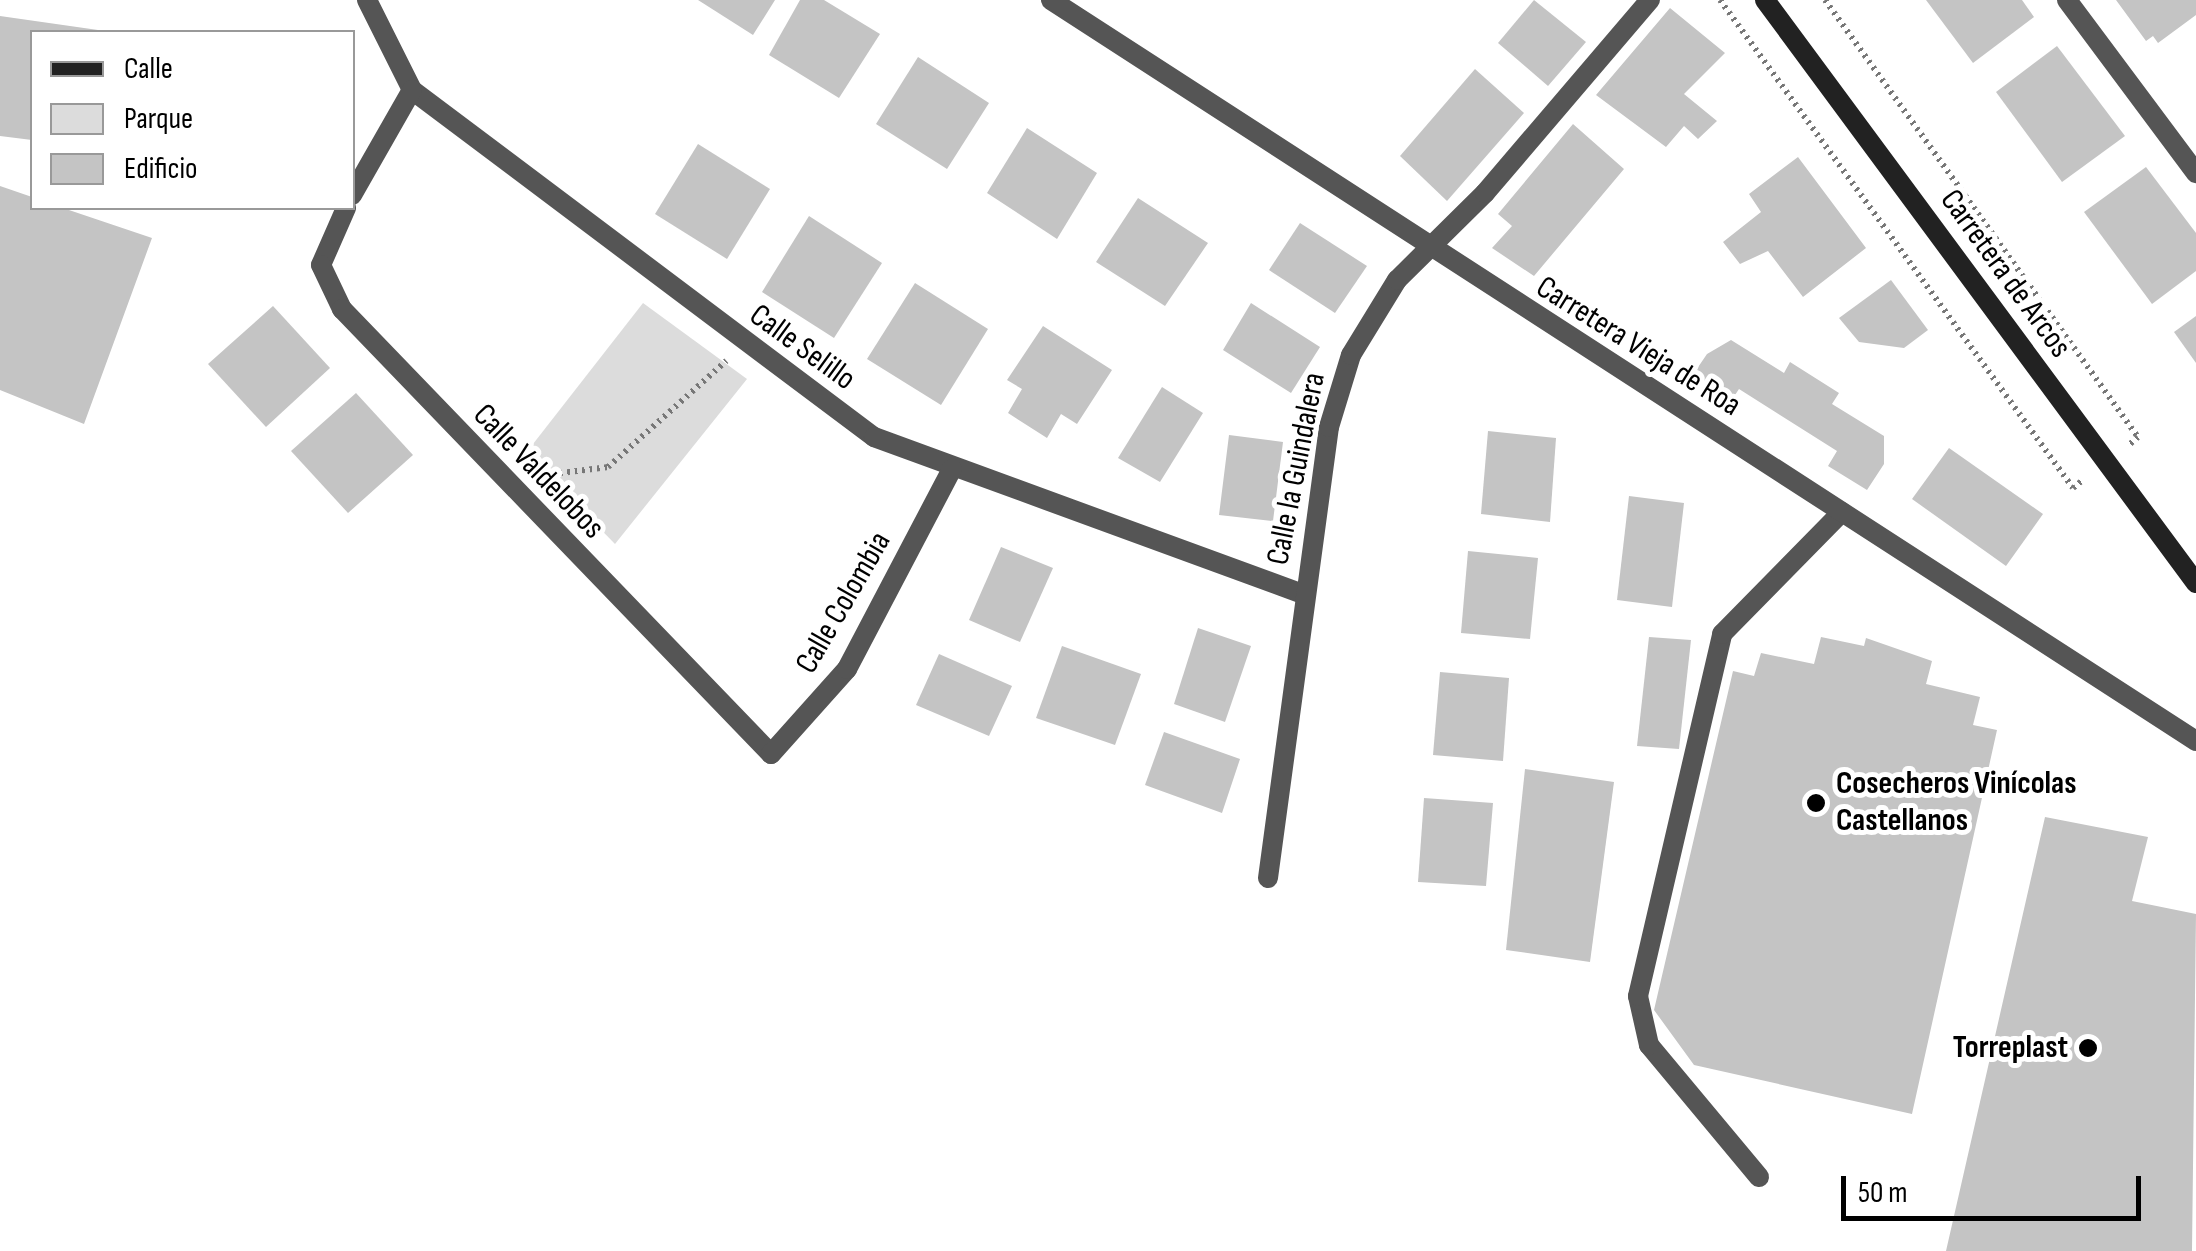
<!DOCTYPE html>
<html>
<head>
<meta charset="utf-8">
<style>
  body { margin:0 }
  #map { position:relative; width:2196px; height:1251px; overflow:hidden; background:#fff; font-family:"Sofia Sans Condensed",sans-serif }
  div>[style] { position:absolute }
  .green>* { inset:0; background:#dcdcdc }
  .building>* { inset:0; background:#c4c4c4 }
  .path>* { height:6px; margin-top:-3px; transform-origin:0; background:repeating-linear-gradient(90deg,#777 0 2.5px,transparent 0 7.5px) }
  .lane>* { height:20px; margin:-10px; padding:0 10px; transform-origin:10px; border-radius:10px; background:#555 }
  .street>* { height:20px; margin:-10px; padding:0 10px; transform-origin:10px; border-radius:10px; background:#555 }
  .secondary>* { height:20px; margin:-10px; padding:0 10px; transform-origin:10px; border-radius:10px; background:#222 }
  .dots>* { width:28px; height:28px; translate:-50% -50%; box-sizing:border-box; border:5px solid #fff; border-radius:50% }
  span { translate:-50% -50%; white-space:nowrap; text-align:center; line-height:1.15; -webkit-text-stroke:10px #fff; paint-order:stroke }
  .street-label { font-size:32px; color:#000 }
  .poi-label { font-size:32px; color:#000; font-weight:700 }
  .left { translate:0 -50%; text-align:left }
  .right { translate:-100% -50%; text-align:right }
  .legend { position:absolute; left:30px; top:30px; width:325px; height:180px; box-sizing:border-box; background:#fff; border:2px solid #999; margin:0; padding:12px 18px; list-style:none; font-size:30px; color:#000 }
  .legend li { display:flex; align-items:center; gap:20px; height:50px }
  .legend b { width:50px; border:2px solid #999 }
  .scale { position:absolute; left:1841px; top:1176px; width:300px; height:45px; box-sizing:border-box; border:5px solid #000; border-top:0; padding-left:12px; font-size:30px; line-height:35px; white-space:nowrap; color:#000; -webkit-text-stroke:8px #fff; paint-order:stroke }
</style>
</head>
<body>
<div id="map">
  <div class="green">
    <i style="clip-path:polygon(643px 303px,747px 379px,615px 544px,526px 453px)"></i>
  </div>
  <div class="building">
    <i style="clip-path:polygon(698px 0,775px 0,753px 35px)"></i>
    <i style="clip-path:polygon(800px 0,824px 0,880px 34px,839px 98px,769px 55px)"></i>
    <i style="clip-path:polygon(1534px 0,1586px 42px,1548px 86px,1498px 43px)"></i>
    <i style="clip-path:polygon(1926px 0,2022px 0,2034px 17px,1973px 63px)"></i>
    <i style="clip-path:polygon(2116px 0,2196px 0,2196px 15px,2158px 43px,2153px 36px,2146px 41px)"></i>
    <i style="clip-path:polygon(1670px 8px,1725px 53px,1684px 94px,1717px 121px,1698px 139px,1684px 126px,1666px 147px,1596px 95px)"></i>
    <i style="clip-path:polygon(0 16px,98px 30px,32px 32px,32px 140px,0 136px)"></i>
    <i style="clip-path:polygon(2057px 46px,2125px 136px,2062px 182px,1996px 92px)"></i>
    <i style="clip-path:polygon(918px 57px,989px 103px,947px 169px,876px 124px)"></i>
    <i style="clip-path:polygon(1475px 69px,1524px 113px,1447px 201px,1400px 156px)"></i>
    <i style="clip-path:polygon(1573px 124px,1624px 169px,1534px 276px,1492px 248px,1512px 226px,1498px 214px)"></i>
    <i style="clip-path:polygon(1027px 128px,1097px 173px,1057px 239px,987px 193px)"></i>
    <i style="clip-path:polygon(698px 144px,770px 189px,727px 259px,655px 214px)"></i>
    <i style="clip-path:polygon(1798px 157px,1866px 248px,1803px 297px,1768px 251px,1740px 264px,1723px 242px,1761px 212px,1749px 194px)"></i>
    <i style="clip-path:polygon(2146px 167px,2196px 233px,2196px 271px,2152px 304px,2084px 212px)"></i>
    <i style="clip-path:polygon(0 186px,32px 197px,32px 208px,63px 208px,152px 238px,84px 424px,0 390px)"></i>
    <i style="clip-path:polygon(1138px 198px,1208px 243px,1165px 306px,1096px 262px)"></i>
    <i style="clip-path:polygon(809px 216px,882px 263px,834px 338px,762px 292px)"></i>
    <i style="clip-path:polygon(1300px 223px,1367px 266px,1335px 313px,1269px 270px)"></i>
    <i style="clip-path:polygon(1891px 280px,1928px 330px,1904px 348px,1859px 342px,1839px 318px)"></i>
    <i style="clip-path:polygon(915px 283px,988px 329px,941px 405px,867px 359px)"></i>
    <i style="clip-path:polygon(1251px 303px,1320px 347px,1291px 393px,1223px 350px)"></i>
    <i style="clip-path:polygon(273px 306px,330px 368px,266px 427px,208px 364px)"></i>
    <i style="clip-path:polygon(2196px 316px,2196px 363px,2174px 332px)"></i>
    <i style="clip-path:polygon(1043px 326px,1112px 370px,1077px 424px,1061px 414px,1047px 438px,1008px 413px,1022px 389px,1007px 380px)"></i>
    <i style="clip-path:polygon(1731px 340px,1784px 373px,1790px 362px,1839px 393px,1832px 404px,1884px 436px,1884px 464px,1867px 490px,1828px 466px,1837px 451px,1739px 389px,1729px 404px,1690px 379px,1707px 354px)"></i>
    <i style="clip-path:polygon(1162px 387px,1203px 413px,1160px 482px,1118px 458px)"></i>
    <i style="clip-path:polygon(356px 393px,413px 455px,348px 513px,291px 451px)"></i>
    <i style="clip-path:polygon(1488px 431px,1556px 438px,1550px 522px,1481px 514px)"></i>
    <i style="clip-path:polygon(1229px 435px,1283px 442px,1273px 521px,1219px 515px)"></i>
    <i style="clip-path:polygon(1949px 448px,2043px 514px,2006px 566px,1912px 499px)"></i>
    <i style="clip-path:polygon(1629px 496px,1684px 503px,1672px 607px,1617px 600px)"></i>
    <i style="clip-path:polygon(1001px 547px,1053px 568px,1020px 642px,969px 620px)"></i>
    <i style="clip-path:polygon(1468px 551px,1538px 558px,1530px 639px,1461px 633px)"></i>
    <i style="clip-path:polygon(1198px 628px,1251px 646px,1225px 722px,1174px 704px)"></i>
    <i style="clip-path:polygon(1649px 637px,1691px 640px,1679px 749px,1637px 746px)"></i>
    <i style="clip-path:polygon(1821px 637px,1864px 646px,1866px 638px,1932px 661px,1926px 684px,1980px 697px,1973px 725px,1997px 730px,1912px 1114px,1694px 1065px,1654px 1010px,1733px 671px,1754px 676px,1761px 653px,1814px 664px)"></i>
    <i style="clip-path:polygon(1062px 646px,1141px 674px,1115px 745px,1036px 718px)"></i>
    <i style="clip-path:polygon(939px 654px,1012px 686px,989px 736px,916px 705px)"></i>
    <i style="clip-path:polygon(1440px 672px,1509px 678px,1503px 761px,1433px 755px)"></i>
    <i style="clip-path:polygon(1164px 732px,1240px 759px,1222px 813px,1145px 785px)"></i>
    <i style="clip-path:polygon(1525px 769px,1614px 782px,1590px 962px,1506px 950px)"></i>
    <i style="clip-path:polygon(1424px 798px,1493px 803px,1486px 886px,1418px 882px)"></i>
    <i style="clip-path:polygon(2045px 817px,2148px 837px,2132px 901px,2196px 914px,2192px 1251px,1946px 1251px)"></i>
  </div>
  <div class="path">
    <i style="left:1720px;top:0;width:602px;rotate:54.12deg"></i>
    <i style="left:2073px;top:488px;width:14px;rotate:-39deg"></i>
    <i style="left:1825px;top:0;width:538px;rotate:54.39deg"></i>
    <i style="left:2138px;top:437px;width:11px;rotate:139deg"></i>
    <i style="left:545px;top:475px;width:64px;rotate:-7.2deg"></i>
    <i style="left:608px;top:467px;width:159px;rotate:-41.9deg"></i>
  </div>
  <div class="lane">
    <i style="left:1759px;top:1177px;width:172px;rotate:-129.8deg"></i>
    <i style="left:1649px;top:1045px;width:50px;rotate:-102.7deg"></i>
    <i style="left:1638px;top:996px;width:372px;rotate:-76.9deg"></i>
    <i style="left:1722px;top:634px;width:171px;rotate:-45.5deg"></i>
  </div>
  <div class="street">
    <i style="left:367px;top:0;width:101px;rotate:63.4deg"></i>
    <i style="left:412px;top:90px;width:578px;rotate:36.91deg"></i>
    <i style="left:874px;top:437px;width:457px;rotate:20.1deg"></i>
    <i style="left:1051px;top:0;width:1364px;rotate:32.91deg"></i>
    <i style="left:2067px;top:0;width:216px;rotate:53.3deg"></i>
    <i style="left:352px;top:195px;width:121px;rotate:-60.3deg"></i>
    <i style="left:346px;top:208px;width:62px;rotate:113.7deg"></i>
    <i style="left:321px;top:265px;width:49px;rotate:64.5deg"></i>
    <i style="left:342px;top:309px;width:618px;rotate:46.05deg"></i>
    <i style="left:771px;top:754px;width:114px;rotate:-48.2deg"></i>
    <i style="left:847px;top:669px;width:226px;rotate:-62.3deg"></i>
    <i style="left:1268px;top:878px;width:455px;rotate:-82.3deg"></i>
    <i style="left:1329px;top:427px;width:75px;rotate:-73deg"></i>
    <i style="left:1351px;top:355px;width:88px;rotate:-58.5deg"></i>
    <i style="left:1397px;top:280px;width:124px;rotate:-44.7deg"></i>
    <i style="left:1485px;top:193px;width:254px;rotate:-49.5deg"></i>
  </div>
  <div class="secondary">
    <i style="left:1765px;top:0;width:725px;rotate:53.53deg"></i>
  </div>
  <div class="dots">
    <i style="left:1816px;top:803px;background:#000"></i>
    <i style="left:2088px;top:1048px;background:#000"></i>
  </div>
  <div class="street-label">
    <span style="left:2005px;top:274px;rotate:54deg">Carretera de Arcos</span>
    <span style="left:1638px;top:347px;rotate:32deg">Carretera Vieja de Roa</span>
    <span style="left:802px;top:348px;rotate:36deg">Calle Selillo</span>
    <span style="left:1297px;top:469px;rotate:-79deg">Calle la Guindalera</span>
    <span style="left:538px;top:472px;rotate:46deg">Calle Valdelobos</span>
    <span style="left:844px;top:603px;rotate:-60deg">Calle Colombia</span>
  </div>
  <div class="poi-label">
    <span class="left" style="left:1836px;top:803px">Cosecheros Vinícolas<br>Castellanos</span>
    <span class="right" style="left:2068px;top:1048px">Torreplast</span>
  </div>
  <ul class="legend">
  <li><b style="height:12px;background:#222"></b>Calle</li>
  <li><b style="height:28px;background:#dcdcdc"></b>Parque</li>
  <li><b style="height:28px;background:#c4c4c4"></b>Edificio</li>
  </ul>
  <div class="scale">50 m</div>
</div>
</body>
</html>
